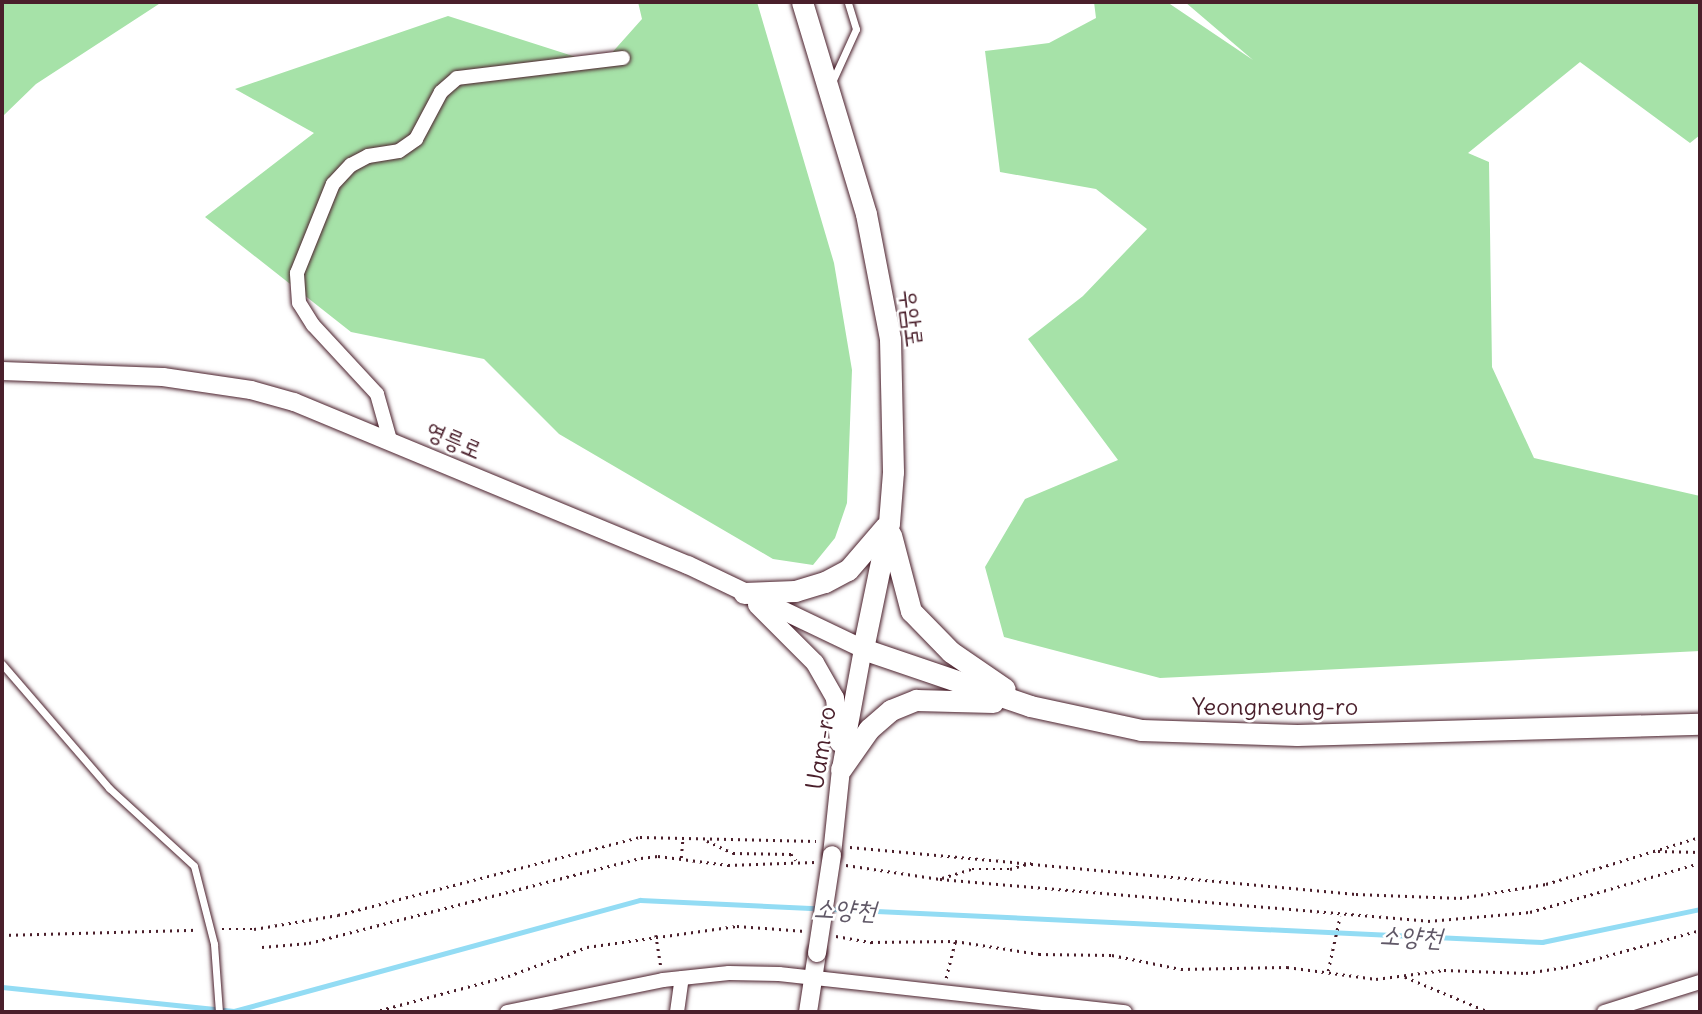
<!DOCTYPE html>
<html>
<head>
<meta charset="utf-8">
<style>
  body { margin:0 }
  #map { position:relative; width:1702px; height:1014px; overflow:hidden; background:#fff; font-family:Delius,"Poor Story",sans-serif }
  div>[style] { position:absolute }
  .green>* { inset:0; background:#a6e2a8 }
  .stream>* { height:5px; margin:-2.5px; padding:0 2.5px; transform-origin:2.5px; border-radius:2.5px; background:#93dcf4 }
  .path>* { height:2.5px; margin-top:-1.25px; transform-origin:0; background:repeating-linear-gradient(90deg,#4a1f2b 0 2px,transparent 0 7px) }
  .roads { filter:drop-shadow(0 0 2px #4a1f2b) drop-shadow(0 0 2px #4a1f2b) }
  .service>* { height:7px; margin:-3.5px; padding:0 3.5px; transform-origin:3.5px; border-radius:3.5px; background:#fff }
  .minor>* { height:14px; margin:-7px; padding:0 7px; transform-origin:7px; border-radius:7px; background:#fff }
  .tertiary>* { height:18px; margin:-9px; padding:0 9px; transform-origin:9px; border-radius:9px; background:#fff }
  .secondary>* { height:21px; margin:-10.5px; padding:0 10.5px; transform-origin:10.5px; border-radius:10.5px; background:#fff }
  .bridges { filter:drop-shadow(0 0 2px #4a1f2b) drop-shadow(0 0 2px #4a1f2b) }
  .tertiary-bridge>* { height:18px; margin:-9px; padding:0 9px; transform-origin:9px; border-radius:9px; background:#fff }
  span { translate:-50% -50%; white-space:nowrap; text-align:center; line-height:1.15; -webkit-text-stroke:5px #fff; paint-order:stroke }
  .street-label { font-size:24px; color:#4a1f2b }
  .water-label { font-size:26px; color:#605867; font-style:italic }
  .frame { position:absolute; inset:0; border:4px solid #4a1f2b; pointer-events:none }
</style>
</head>
<body>
<div id="map">
  <div class="green">
    <i style="clip-path:polygon(2px 2px,162px 2px,36px 84px,2px 117px)"></i>
    <i style="clip-path:polygon(638px 2px,757px 2px,834px 263px,852px 370px,847px 503px,835px 538px,813px 565px,773px 559px,559px 434px,484px 359px,351px 332px,205px 217px,314px 133px,235px 89px,448px 16px,601px 65px,642px 19px)"></i>
    <i style="clip-path:polygon(1094px 2px,1167px 2px,1253px 60px,1185px 2px,1700px 2px,1700px 135px,1690px 143px,1580px 62px,1468px 153px,1489px 162px,1492px 367px,1534px 458px,1700px 496px,1700px 651px,1160px 678px,1004px 637px,985px 567px,1025px 499px,1118px 460px,1028px 339px,1083px 296px,1147px 229px,1096px 189px,1000px 172px,985px 51px,1049px 43px,1096px 18px)"></i>
  </div>
  <div class="stream">
    <i style="left:2px;top:987px;width:233px;rotate:5.9deg"></i>
    <i style="left:234px;top:1011px;width:421px;rotate:-15.3deg"></i>
    <i style="left:640px;top:900px;width:903px;rotate:2.67deg"></i>
    <i style="left:1542px;top:942px;width:161px;rotate:-11.8deg"></i>
  </div>
  <div class="path">
    <i style="left:707px;top:841px;width:29px;rotate:25deg"></i>
    <i style="left:733px;top:853px;width:58px;rotate:1deg"></i>
    <i style="left:791px;top:854px;width:8px;rotate:50deg"></i>
    <i style="left:850px;top:847px;width:508px;rotate:5.31deg"></i>
    <i style="left:1356px;top:894px;width:104px;rotate:2.2deg"></i>
    <i style="left:1460px;top:898px;width:87px;rotate:-9.2deg"></i>
    <i style="left:1546px;top:884px;width:161px;rotate:-17deg"></i>
    <i style="left:1658px;top:851px;width:42px;rotate:1.4deg"></i>
    <i style="left:681px;top:858px;width:21px;rotate:-85deg"></i>
    <i style="left:846px;top:865px;width:95px;rotate:8.5deg"></i>
    <i style="left:940px;top:879px;width:490px;rotate:4.9deg"></i>
    <i style="left:1428px;top:921px;width:102px;rotate:-5deg"></i>
    <i style="left:1530px;top:912px;width:177px;rotate:-16.1deg"></i>
    <i style="left:942px;top:878px;width:31px;rotate:-17deg"></i>
    <i style="left:972px;top:869px;width:38px"></i>
    <i style="left:1010px;top:869px;width:22px;rotate:-16deg"></i>
    <i style="left:222px;top:929px;width:32px"></i>
    <i style="left:254px;top:929px;width:85px;rotate:-9.5deg"></i>
    <i style="left:338px;top:915px;width:312px;rotate:-14.5deg"></i>
    <i style="left:640px;top:837px;width:176px;rotate:1.3deg"></i>
    <i style="left:2px;top:935px;width:196px;rotate:-1.5deg"></i>
    <i style="left:656px;top:935px;width:31px;rotate:81deg"></i>
    <i style="left:836px;top:936px;width:36px;rotate:10deg"></i>
    <i style="left:871px;top:942px;width:84px;rotate:-0.7deg"></i>
    <i style="left:955px;top:941px;width:85px;rotate:8.8deg"></i>
    <i style="left:1039px;top:954px;width:73px;rotate:0.8deg"></i>
    <i style="left:1112px;top:955px;width:70px;rotate:11.5deg"></i>
    <i style="left:1181px;top:969px;width:106px;rotate:-1.1deg"></i>
    <i style="left:1287px;top:967px;width:90px;rotate:7.7deg"></i>
    <i style="left:1376px;top:979px;width:69px;rotate:-7.5deg"></i>
    <i style="left:1444px;top:970px;width:82px;rotate:2.1deg"></i>
    <i style="left:1526px;top:973px;width:40px;rotate:-8.5deg"></i>
    <i style="left:1566px;top:967px;width:139px;rotate:-15.4deg"></i>
    <i style="left:262px;top:947px;width:47px;rotate:-4.9deg"></i>
    <i style="left:309px;top:943px;width:343px;rotate:-14.4deg"></i>
    <i style="left:641px;top:858px;width:17px;rotate:-7deg"></i>
    <i style="left:658px;top:856px;width:71px;rotate:7.3deg"></i>
    <i style="left:728px;top:865px;width:87px;rotate:-2deg"></i>
    <i style="left:1328px;top:971px;width:56px;rotate:-77.7deg"></i>
    <i style="left:1405px;top:977px;width:91px;rotate:22.6deg"></i>
    <i style="left:946px;top:978px;width:38px;rotate:-76deg"></i>
    <i style="left:373px;top:1012px;width:140px;rotate:-14.9deg"></i>
    <i style="left:508px;top:976px;width:84px;rotate:-20.2deg"></i>
    <i style="left:587px;top:947px;width:151px;rotate:-8deg"></i>
    <i style="left:737px;top:926px;width:68px;rotate:4.2deg"></i>
  </div>
  <div class="roads">
    <div class="service">
      <i style="left:832px;top:82px;width:58px;rotate:-65.6deg"></i>
      <i style="left:856px;top:29px;width:28px;rotate:-107deg"></i>
      <i style="left:2px;top:664px;width:164px;rotate:49.2deg"></i>
      <i style="left:109px;top:788px;width:115px;rotate:42.5deg"></i>
      <i style="left:194px;top:866px;width:81px;rotate:75.6deg"></i>
      <i style="left:214px;top:944px;width:68px;rotate:85.8deg"></i>
    </div>
    <div class="minor">
      <i style="left:390px;top:440px;width:48px;rotate:-105.8deg"></i>
      <i style="left:377px;top:394px;width:94px;rotate:-132.8deg"></i>
      <i style="left:313px;top:325px;width:26px;rotate:-122deg"></i>
      <i style="left:299px;top:303px;width:30px;rotate:-94deg"></i>
      <i style="left:297px;top:273px;width:96px;rotate:-68deg"></i>
      <i style="left:333px;top:184px;width:26px;rotate:-47deg"></i>
      <i style="left:351px;top:165px;width:19px;rotate:-28deg"></i>
      <i style="left:368px;top:156px;width:31px;rotate:-9deg"></i>
      <i style="left:399px;top:151px;width:21px;rotate:-35deg"></i>
      <i style="left:416px;top:139px;width:53px;rotate:-62deg"></i>
      <i style="left:441px;top:92px;width:21px;rotate:-41deg"></i>
      <i style="left:457px;top:78px;width:167px;rotate:-6.9deg"></i>
      <i style="left:507px;top:1012px;width:159px;rotate:-11.6deg"></i>
      <i style="left:663px;top:980px;width:66px;rotate:-6.1deg"></i>
      <i style="left:729px;top:973px;width:50px;rotate:1.1deg"></i>
      <i style="left:779px;top:974px;width:348px;rotate:6.3deg"></i>
      <i style="left:677px;top:1012px;width:34px;rotate:-82deg"></i>
      <i style="left:1604px;top:1012px;width:101px;rotate:-17.4deg"></i>
    </div>
    <div class="tertiary">
      <i style="left:2px;top:371px;width:161px;rotate:2.1deg"></i>
      <i style="left:163px;top:377px;width:89px;rotate:8.4deg"></i>
      <i style="left:251px;top:390px;width:45px;rotate:15.6deg"></i>
      <i style="left:294px;top:402px;width:426px;rotate:22.5deg"></i>
      <i style="left:688px;top:565px;width:194px;rotate:25.6deg"></i>
      <i style="left:863px;top:649px;width:122px;rotate:100.4deg"></i>
      <i style="left:841px;top:769px;width:86px;rotate:96deg"></i>
      <i style="left:757px;top:605px;width:82px;rotate:45deg"></i>
      <i style="left:815px;top:663px;width:40px;rotate:60.3deg"></i>
      <i style="left:835px;top:698px;width:45px;rotate:84.9deg"></i>
      <i style="left:808px;top:1012px;width:60px;rotate:-81.3deg"></i>
    </div>
    <div class="secondary">
      <i style="left:802px;top:2px;width:221px;rotate:73.2deg"></i>
      <i style="left:866px;top:214px;width:127px;rotate:79.1deg"></i>
      <i style="left:890px;top:339px;width:133px;rotate:88.7deg"></i>
      <i style="left:893px;top:472px;width:51px;rotate:94.5deg"></i>
      <i style="left:889px;top:523px;width:129px;rotate:101.7deg"></i>
      <i style="left:863px;top:649px;width:176px;rotate:18.8deg"></i>
      <i style="left:1030px;top:706px;width:114px;rotate:12.2deg"></i>
      <i style="left:1141px;top:730px;width:156px;rotate:1.8deg"></i>
      <i style="left:1297px;top:735px;width:403px;rotate:-1.6deg"></i>
      <i style="left:891px;top:535px;width:79px;rotate:75.3deg"></i>
      <i style="left:911px;top:611px;width:57px;rotate:45.7deg"></i>
      <i style="left:951px;top:652px;width:65px;rotate:34.4deg"></i>
      <i style="left:744px;top:593px;width:51px;rotate:-2.2deg"></i>
      <i style="left:795px;top:591px;width:31px;rotate:-17deg"></i>
      <i style="left:825px;top:582px;width:26px;rotate:-28deg"></i>
      <i style="left:848px;top:570px;width:57px;rotate:-49.3deg"></i>
      <i style="left:841px;top:769px;width:49px;rotate:-55deg"></i>
      <i style="left:869px;top:729px;width:29px;rotate:-41deg"></i>
      <i style="left:891px;top:710px;width:27px;rotate:-22deg"></i>
      <i style="left:916px;top:700px;width:77px;rotate:1.5deg"></i>
    </div>
  </div>
  <div class="bridges">
    <div class="tertiary-bridge">
      <i style="left:817px;top:953px;width:99px;rotate:-81.3deg"></i>
    </div>
  </div>
  <div class="street-label">
    <span style="left:912px;top:318px;rotate:83deg">우암로</span>
    <span style="left:454px;top:440px;rotate:23deg">영릉로</span>
    <span style="left:1275px;top:707px">Yeongneung-ro</span>
    <span style="left:821px;top:748px;rotate:-81deg">Uam-ro</span>
  </div>
  <div class="water-label">
    <span style="left:845px;top:909px;rotate:3deg">소양천</span>
    <span style="left:1411px;top:936px;rotate:3deg">소양천</span>
  </div>
  <div class="frame"></div>
</div>
</body>
</html>
